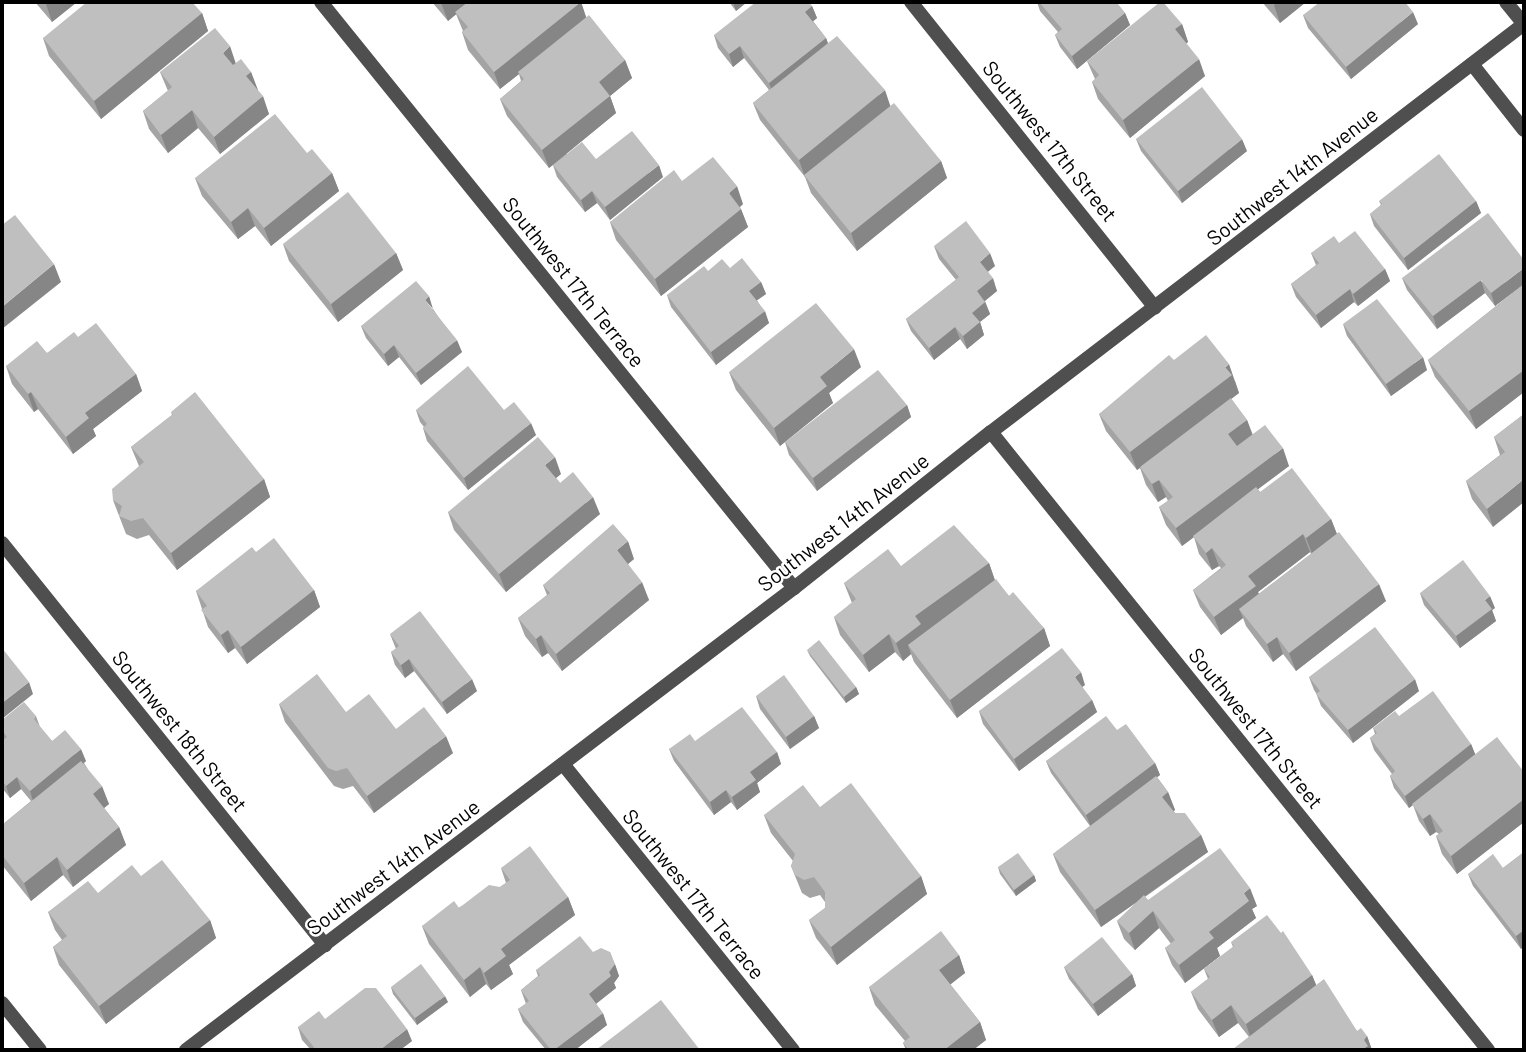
<!DOCTYPE html>
<html>
<head>
<meta charset="utf-8">
<style>
  body { margin:0 }
  #map { position:relative; width:1526px; height:1052px; overflow:hidden; background:#fff; font-family:Barlow,sans-serif }
  div>[style] { position:absolute }
  .service>* { height:14px; margin:-7px; padding:0 7px; transform-origin:7px; border-radius:7px; background:#4f4f4f }
  .minor>* { height:14px; margin:-7px; padding:0 7px; transform-origin:7px; border-radius:7px; background:#4f4f4f }
  .wall>* { inset:0; background:#a4a4a4 }
  .shaded-wall>* { inset:0; background:#868686 }
  .building>* { inset:0; background:#bfbfbf }
  span { translate:-50% -50%; white-space:nowrap; text-align:center; line-height:1.15; -webkit-text-stroke:5px #fff; paint-order:stroke }
  .street-label { font-size:21px; color:#000 }
  .frame { position:absolute; inset:0; border:4px solid #000; pointer-events:none }
</style>
</head>
<body>
<div id="map">
  <div class="service">
    <i style="left:2px;top:1003px;width:60px;rotate:51deg"></i>
  </div>
  <div class="minor">
    <i style="left:321px;top:2px;width:753px;rotate:51.09deg"></i>
    <i style="left:911px;top:2px;width:391px;rotate:51.4deg"></i>
    <i style="left:1506px;top:2px;width:28px;rotate:51deg"></i>
    <i style="left:1472px;top:64px;width:84px;rotate:51.8deg"></i>
    <i style="left:991px;top:432px;width:793px;rotate:51.19deg"></i>
    <i style="left:2px;top:543px;width:516px;rotate:51.22deg"></i>
    <i style="left:563px;top:764px;width:367px;rotate:51.2deg"></i>
    <i style="left:186px;top:1050px;width:764px;rotate:-37.23deg"></i>
    <i style="left:794px;top:588px;width:251px;rotate:-38.4deg"></i>
    <i style="left:991px;top:432px;width:671px;rotate:-37.43deg"></i>
  </div>
  <div class="wall">
    <i style="clip-path:polygon(35px 2px,77px 2px,52px 22px)"></i>
    <i style="clip-path:polygon(432px 2px,581px 2px,586px 17px,625px 60px,632px 78px,610px 96px,616px 113px,566px 154px,596px 159px,663px 177px,610px 220px,597px 203px,585px 212px,557px 177px,553px 165px,549px 168px,507px 116px,500px 99px,521px 81px,519px 74px,500px 89px,468px 50px,462px 32px,463px 31px,456px 14px,448px 21px)"></i>
    <i style="clip-path:polygon(729px 2px,747px 2px,736px 11px)"></i>
    <i style="clip-path:polygon(1037px 2px,1116px 2px,1125px 13px,1130px 25px,1077px 69px,1060px 47px,1055px 35px,1058px 32px,1040px 11px)"></i>
    <i style="clip-path:polygon(1262px 2px,1306px 2px,1280px 23px)"></i>
    <i style="clip-path:polygon(812px 6px,817px 18px,813px 21px,826px 38px,828px 43px,890px 106px,941px 161px,947px 178px,857px 251px,811px 193px,805px 177px,760px 120px,753px 103px,769px 90px,744px 58px,733px 67px,718px 48px,714px 35px)"></i>
    <i style="clip-path:polygon(202px 13px,208px 31px,101px 119px,49px 56px,43px 38px)"></i>
    <i style="clip-path:polygon(1303px 15px,1418px 24px,1351px 79px,1308px 28px)"></i>
    <i style="clip-path:polygon(1182px 24px,1188px 42px,1186px 43px,1205px 76px,1130px 138px,1098px 99px,1092px 82px,1095px 79px,1087px 61px)"></i>
    <i style="clip-path:polygon(236px 63px,251px 72px,257px 90px,269px 114px,220px 154px,198px 128px,168px 153px,149px 129px,143px 111px,168px 91px,160px 72px)"></i>
    <i style="clip-path:polygon(1136px 139px,1247px 151px,1182px 203px,1141px 151px)"></i>
    <i style="clip-path:polygon(307px 153px,332px 173px,339px 191px,271px 246px,255px 226px,238px 239px,202px 196px,195px 178px)"></i>
    <i style="clip-path:polygon(682px 181px,743px 204px,740px 207px,748px 227px,661px 296px,616px 240px,610px 222px)"></i>
    <i style="clip-path:polygon(1379px 201px,1476px 201px,1481px 213px,1408px 270px,1374px 226px,1370px 214px,1381px 205px)"></i>
    <i style="clip-path:polygon(1339px 243px,1385px 269px,1390px 281px,1358px 306px,1354px 302px,1321px 328px,1296px 297px,1291px 284px,1316px 265px,1311px 253px)"></i>
    <i style="clip-path:polygon(283px 244px,396px 253px,403px 270px,338px 322px,289px 261px)"></i>
    <i style="clip-path:polygon(934px 246px,995px 266px,988px 272px,997px 291px,985px 301px,990px 314px,980px 322px,984px 335px,967px 349px,960px 339px,934px 360px,911px 331px,906px 319px,956px 280px,939px 259px)"></i>
    <i style="clip-path:polygon(730px 268px,761px 282px,766px 294px,757px 300px,769px 323px,716px 365px,671px 307px,667px 295px,708px 271px)"></i>
    <i style="clip-path:polygon(1402px 278px,1524px 284px,1495px 306px,1485px 293px,1437px 329px,1407px 290px)"></i>
    <i style="clip-path:polygon(1524px 284px,1524px 392px,1476px 429px,1435px 377px,1428px 360px)"></i>
    <i style="clip-path:polygon(433px 309px,462px 352px,421px 385px,399px 357px,388px 366px,366px 338px,361px 326px)"></i>
    <i style="clip-path:polygon(1343px 324px,1427px 370px,1391px 396px,1347px 336px)"></i>
    <i style="clip-path:polygon(78px 337px,136px 374px,142px 391px,93px 429px,96px 436px,73px 454px,38px 409px,34px 412px,12px 384px,6px 366px,47px 353px)"></i>
    <i style="clip-path:polygon(evenodd,1174px 360px,1235px 381px,1239px 393px,1231px 399px,1247px 420px,1253px 435px,1289px 466px,1258px 489px,1260px 492px,1331px 519px,1337px 534px,1386px 601px,1296px 671px,1283px 654px,1273px 662px,1246px 626px,1243px 618px,1221px 635px,1200px 607px,1193px 590px,1221px 568px,1219px 566px,1212px 570px,1199px 554px,1194px 537px,1182px 546px,1166px 525px,1159px 507px,1168px 501px,1166px 497px,1158px 502px,1146px 485px,1140px 468px,1137px 470px,1106px 431px,1099px 414px,1174px 360px,1310px 552px,1311px 554px,1259px 594px,1258px 592px,1310px 552px)"></i>
    <i style="clip-path:polygon(861px 367px,829px 393px,833px 403px,780px 446px,736px 390px,729px 372px)"></i>
    <i style="clip-path:polygon(907px 405px,911px 417px,817px 491px,789px 455px,785px 442px)"></i>
    <i style="clip-path:polygon(416px 410px,504px 410px,536px 435px,468px 490px,427px 441px,423px 428px,424px 427px,420px 422px)"></i>
    <i style="clip-path:polygon(171px 412px,264px 479px,270px 497px,177px 570px,149px 535px,137px 539px,126px 534px,113px 500px,139px 466px,131px 447px,172px 415px)"></i>
    <i style="clip-path:polygon(1524px 414px,1493px 527px,1472px 499px,1466px 481px,1500px 455px,1494px 437px)"></i>
    <i style="clip-path:polygon(561px 474px,556px 478px,560px 483px,600px 514px,506px 592px,454px 530px,448px 512px)"></i>
    <i style="clip-path:polygon(256px 552px,314px 590px,320px 607px,247px 664px,235px 648px,228px 653px,208px 627px,196px 591px)"></i>
    <i style="clip-path:polygon(634px 559px,628px 564px,649px 600px,562px 671px,548px 653px,542px 657px,525px 636px,518px 618px,547px 595px,543px 585px)"></i>
    <i style="clip-path:polygon(989px 563px,995px 580px,1009px 596px,1044px 628px,1050px 646px,957px 718px,914px 662px,911px 654px,903px 661px,895px 652px,869px 672px,840px 635px,834px 617px,852px 603px,844px 583px,901px 566px)"></i>
    <i style="clip-path:polygon(1420px 593px,1495px 608px,1492px 610px,1496px 621px,1460px 648px,1424px 605px)"></i>
    <i style="clip-path:polygon(390px 634px,477px 691px,447px 714px,414px 671px,405px 678px,395px 665px,391px 652px,396px 649px)"></i>
    <i style="clip-path:polygon(807px 650px,856px 687px,859px 694px,846px 703px,810px 656px)"></i>
    <i style="clip-path:polygon(1309px 677px,1419px 691px,1353px 743px,1321px 706px,1316px 693px,1314px 690px)"></i>
    <i style="clip-path:polygon(1085px 685px,1082px 687px,1092px 700px,1097px 712px,1019px 771px,983px 724px,979px 711px)"></i>
    <i style="clip-path:polygon(756px 696px,814px 716px,819px 728px,790px 749px,760px 709px)"></i>
    <i style="clip-path:polygon(279px 704px,346px 712px,396px 729px,453px 753px,374px 813px,353px 786px,343px 789px,334px 786px,285px 722px)"></i>
    <i style="clip-path:polygon(36px 716px,40px 727px,52px 741px,86px 761px,84px 763px,109px 804px,104px 808px,119px 827px,126px 845px,73px 887px,63px 875px,31px 901px,2px 865px,2px 825px,31px 801px,21px 789px,10px 798px,2px 788px,2px 741px,4px 739px,2px 737px,2px 720px)"></i>
    <i style="clip-path:polygon(1399px 716px,1471px 744px,1475px 755px,1524px 772px,1524px 822px,1457px 874px,1442px 854px,1436px 836px,1439px 834px,1436px 832px,1430px 836px,1419px 821px,1413px 805px,1409px 808px,1394px 788px,1390px 776px,1392px 774px,1374px 750px,1370px 738px,1375px 734px,1373px 728px)"></i>
    <i style="clip-path:polygon(1117px 730px,1155px 763px,1160px 775px,1157px 777px,1168px 792px,1175px 810px,1173px 811px,1201px 835px,1208px 852px,1145px 897px,1148px 900px,1257px 906px,1252px 909px,1256px 918px,1217px 948px,1220px 956px,1185px 983px,1172px 965px,1165px 948px,1171px 944px,1159px 928px,1135px 950px,1124px 939px,1117px 921px,1137px 902px,1101px 927px,1060px 872px,1053px 854px,1090px 826px,1051px 773px,1046px 761px)"></i>
    <i style="clip-path:polygon(695px 741px,777px 752px,781px 764px,757px 783px,760px 792px,737px 810px,731px 802px,714px 815px,674px 761px,669px 749px)"></i>
    <i style="clip-path:polygon(820px 807px,921px 876px,927px 894px,837px 965px,816px 938px,809px 920px,825px 908px,825px 902px,820px 895px,810px 898px,802px 893px,791px 866px,793px 861px,771px 833px,764px 815px)"></i>
    <i style="clip-path:polygon(1524px 852px,1524px 946px,1521px 949px,1473px 886px,1468px 874px,1503px 868px)"></i>
    <i style="clip-path:polygon(998px 867px,1034px 875px,1036px 881px,1016px 896px,1000px 874px)"></i>
    <i style="clip-path:polygon(501px 868px,568px 897px,575px 915px,509px 965px,513px 974px,491px 990px,486px 984px,470px 997px,429px 944px,422px 926px,500px 887px,506px 883px)"></i>
    <i style="clip-path:polygon(98px 893px,210px 920px,216px 938px,106px 1024px,59px 965px,53px 947px,62px 940px,55px 930px,48px 912px)"></i>
    <i style="clip-path:polygon(1231px 942px,1312px 975px,1316px 985px,1357px 1031px,1367px 1036px,1372px 1050px,1233px 1050px,1249px 1037px,1238px 1023px,1219px 1037px,1198px 1009px,1191px 992px,1208px 979px,1204px 969px,1233px 947px)"></i>
    <i style="clip-path:polygon(593px 952px,610px 952px,619px 976px,614px 983px,616px 988px,596px 1004px,607px 1025px,575px 1050px,546px 1050px,523px 1022px,518px 1009px,526px 1004px,521px 990px,538px 976px,536px 970px)"></i>
    <i style="clip-path:polygon(959px 955px,965px 973px,950px 984px,980px 1022px,986px 1040px,973px 1050px,906px 1050px,903px 1043px,905px 1041px,875px 1005px,869px 987px)"></i>
    <i style="clip-path:polygon(1064px 967px,1132px 974px,1136px 986px,1098px 1016px,1069px 979px)"></i>
    <i style="clip-path:polygon(391px 987px,448px 1002px,417px 1025px,393px 994px)"></i>
    <i style="clip-path:polygon(325px 1019px,412px 1041px,400px 1050px,311px 1050px,302px 1040px,298px 1027px)"></i>
  </div>
  <div class="shaded-wall">
    <i style="clip-path:polygon(49px 2px,77px 2px,52px 22px,46px 4px)"></i>
    <i style="clip-path:polygon(443px 2px,471px 2px,448px 21px,441px 3px)"></i>
    <i style="clip-path:polygon(581px 2px,587px 20px,518px 72px,519px 74px,500px 89px,494px 72px)"></i>
    <i style="clip-path:polygon(733px 2px,747px 2px,736px 11px)"></i>
    <i style="clip-path:polygon(1278px 2px,1306px 2px,1280px 23px,1274px 5px)"></i>
    <i style="clip-path:polygon(812px 6px,817px 18px,810px 24px,805px 12px)"></i>
    <i style="clip-path:polygon(1413px 12px,1418px 24px,1351px 79px,1346px 67px)"></i>
    <i style="clip-path:polygon(202px 13px,208px 31px,101px 119px,94px 101px)"></i>
    <i style="clip-path:polygon(1125px 13px,1130px 25px,1077px 69px,1072px 56px)"></i>
    <i style="clip-path:polygon(1182px 24px,1188px 42px,1181px 47px,1175px 29px)"></i>
    <i style="clip-path:polygon(826px 38px,830px 50px,774px 95px,769px 83px)"></i>
    <i style="clip-path:polygon(230px 46px,236px 64px,229px 70px,223px 53px)"></i>
    <i style="clip-path:polygon(740px 46px,744px 58px,733px 67px,729px 54px)"></i>
    <i style="clip-path:polygon(1199px 59px,1205px 76px,1130px 138px,1123px 120px)"></i>
    <i style="clip-path:polygon(625px 60px,632px 78px,610px 96px,616px 113px,549px 168px,542px 150px,599px 82px)"></i>
    <i style="clip-path:polygon(251px 72px,258px 90px,252px 94px,246px 76px)"></i>
    <i style="clip-path:polygon(885px 90px,891px 108px,805px 177px,799px 160px)"></i>
    <i style="clip-path:polygon(263px 96px,269px 114px,220px 154px,214px 137px)"></i>
    <i style="clip-path:polygon(192px 110px,198px 128px,168px 153px,161px 135px)"></i>
    <i style="clip-path:polygon(1242px 139px,1247px 151px,1182px 203px,1178px 191px)"></i>
    <i style="clip-path:polygon(941px 161px,947px 178px,857px 251px,851px 233px)"></i>
    <i style="clip-path:polygon(659px 165px,663px 177px,610px 220px,605px 207px)"></i>
    <i style="clip-path:polygon(332px 173px,339px 191px,271px 246px,264px 228px)"></i>
    <i style="clip-path:polygon(737px 186px,743px 204px,735px 211px,729px 193px)"></i>
    <i style="clip-path:polygon(592px 191px,597px 203px,585px 212px,581px 200px)"></i>
    <i style="clip-path:polygon(1476px 201px,1481px 213px,1408px 270px,1404px 258px)"></i>
    <i style="clip-path:polygon(248px 208px,255px 226px,238px 239px,231px 222px)"></i>
    <i style="clip-path:polygon(741px 209px,748px 227px,661px 296px,655px 279px)"></i>
    <i style="clip-path:polygon(396px 253px,403px 270px,338px 322px,331px 304px)"></i>
    <i style="clip-path:polygon(990px 253px,995px 266px,984px 274px,980px 262px)"></i>
    <i style="clip-path:polygon(54px 264px,61px 282px,2px 329px,2px 307px)"></i>
    <i style="clip-path:polygon(1524px 268px,1524px 284px,1495px 306px,1491px 293px)"></i>
    <i style="clip-path:polygon(1385px 269px,1390px 281px,1358px 306px,1353px 294px)"></i>
    <i style="clip-path:polygon(993px 278px,997px 291px,982px 303px,977px 291px)"></i>
    <i style="clip-path:polygon(1481px 280px,1485px 293px,1437px 329px,1433px 316px)"></i>
    <i style="clip-path:polygon(761px 282px,766px 294px,753px 303px,749px 291px)"></i>
    <i style="clip-path:polygon(1350px 289px,1354px 302px,1321px 328px,1316px 315px)"></i>
    <i style="clip-path:polygon(429px 296px,433px 309px,425px 300px)"></i>
    <i style="clip-path:polygon(985px 302px,990px 314px,976px 325px,972px 313px)"></i>
    <i style="clip-path:polygon(765px 311px,769px 323px,716px 365px,711px 352px)"></i>
    <i style="clip-path:polygon(980px 322px,984px 335px,967px 349px,963px 336px)"></i>
    <i style="clip-path:polygon(955px 327px,960px 339px,934px 360px,929px 348px)"></i>
    <i style="clip-path:polygon(457px 340px,462px 352px,421px 385px,416px 373px)"></i>
    <i style="clip-path:polygon(394px 345px,399px 357px,388px 366px,384px 354px)"></i>
    <i style="clip-path:polygon(854px 349px,861px 367px,829px 393px,833px 403px,780px 446px,774px 428px,820px 377px)"></i>
    <i style="clip-path:polygon(1423px 357px,1427px 370px,1391px 396px,1386px 384px)"></i>
    <i style="clip-path:polygon(1229px 364px,1239px 393px,1137px 470px,1130px 452px)"></i>
    <i style="clip-path:polygon(1524px 370px,1524px 392px,1476px 429px,1469px 411px)"></i>
    <i style="clip-path:polygon(136px 374px,142px 391px,93px 429px,96px 436px,73px 454px,66px 437px,85px 413px)"></i>
    <i style="clip-path:polygon(31px 392px,38px 409px,34px 412px,28px 394px)"></i>
    <i style="clip-path:polygon(907px 405px,911px 417px,817px 491px,813px 478px)"></i>
    <i style="clip-path:polygon(1247px 420px,1253px 437px,1234px 452px,1228px 434px)"></i>
    <i style="clip-path:polygon(531px 423px,536px 435px,468px 490px,464px 478px)"></i>
    <i style="clip-path:polygon(1283px 448px,1289px 466px,1182px 546px,1176px 528px)"></i>
    <i style="clip-path:polygon(555px 457px,561px 474px,551px 482px,545px 465px)"></i>
    <i style="clip-path:polygon(264px 479px,270px 497px,177px 570px,171px 553px)"></i>
    <i style="clip-path:polygon(1524px 479px,1524px 502px,1493px 527px,1487px 509px)"></i>
    <i style="clip-path:polygon(1159px 480px,1166px 497px,1158px 502px,1152px 484px)"></i>
    <i style="clip-path:polygon(593px 497px,600px 514px,506px 592px,499px 574px)"></i>
    <i style="clip-path:polygon(1331px 519px,1338px 537px,1313px 556px,1306px 538px)"></i>
    <i style="clip-path:polygon(1303px 534px,1310px 552px,1258px 592px,1262px 603px,1239px 609px,1243px 618px,1221px 635px,1214px 617px,1248px 576px)"></i>
    <i style="clip-path:polygon(628px 541px,634px 559px,623px 568px,617px 550px)"></i>
    <i style="clip-path:polygon(1212px 548px,1219px 566px,1212px 570px,1206px 553px)"></i>
    <i style="clip-path:polygon(989px 563px,995px 581px,908px 645px,911px 654px,903px 661px,896px 643px,915px 616px)"></i>
    <i style="clip-path:polygon(642px 582px,649px 600px,562px 671px,556px 654px)"></i>
    <i style="clip-path:polygon(1379px 584px,1386px 601px,1296px 671px,1289px 653px)"></i>
    <i style="clip-path:polygon(314px 590px,320px 607px,247px 664px,241px 647px)"></i>
    <i style="clip-path:polygon(1490px 596px,1495px 608px,1492px 610px,1496px 621px,1460px 648px,1456px 636px,1485px 600px)"></i>
    <i style="clip-path:polygon(1044px 628px,1050px 646px,957px 718px,950px 700px)"></i>
    <i style="clip-path:polygon(228px 630px,235px 648px,228px 653px,221px 635px)"></i>
    <i style="clip-path:polygon(889px 634px,895px 652px,869px 672px,863px 655px)"></i>
    <i style="clip-path:polygon(541px 635px,548px 653px,542px 657px,536px 639px)"></i>
    <i style="clip-path:polygon(1277px 637px,1283px 654px,1273px 662px,1267px 644px)"></i>
    <i style="clip-path:polygon(409px 659px,414px 671px,405px 678px,401px 665px)"></i>
    <i style="clip-path:polygon(1081px 672px,1085px 685px,1079px 689px,1075px 677px)"></i>
    <i style="clip-path:polygon(472px 679px,477px 691px,447px 714px,442px 702px)"></i>
    <i style="clip-path:polygon(1415px 679px,1419px 691px,1353px 743px,1348px 730px)"></i>
    <i style="clip-path:polygon(29px 682px,33px 694px,2px 719px,2px 703px)"></i>
    <i style="clip-path:polygon(856px 687px,859px 694px,846px 703px,844px 697px)"></i>
    <i style="clip-path:polygon(1092px 700px,1097px 712px,1019px 771px,1014px 759px)"></i>
    <i style="clip-path:polygon(814px 716px,819px 728px,790px 749px,786px 737px)"></i>
    <i style="clip-path:polygon(446px 736px,453px 753px,374px 813px,367px 796px)"></i>
    <i style="clip-path:polygon(1471px 744px,1476px 756px,1409px 808px,1405px 796px)"></i>
    <i style="clip-path:polygon(81px 749px,86px 761px,34px 804px,30px 791px)"></i>
    <i style="clip-path:polygon(777px 752px,781px 764px,757px 783px,760px 792px,737px 810px,732px 797px,750px 772px)"></i>
    <i style="clip-path:polygon(1155px 763px,1160px 775px,1091px 827px,1086px 815px)"></i>
    <i style="clip-path:polygon(17px 777px,21px 789px,10px 798px,6px 786px)"></i>
    <i style="clip-path:polygon(102px 786px,109px 804px,99px 812px,93px 794px)"></i>
    <i style="clip-path:polygon(726px 790px,731px 802px,714px 815px,710px 802px)"></i>
    <i style="clip-path:polygon(1168px 792px,1175px 810px,1169px 815px,1162px 797px)"></i>
    <i style="clip-path:polygon(1524px 799px,1524px 822px,1457px 874px,1451px 856px)"></i>
    <i style="clip-path:polygon(1430px 814px,1436px 832px,1430px 836px,1423px 819px)"></i>
    <i style="clip-path:polygon(119px 827px,126px 845px,73px 887px,67px 870px)"></i>
    <i style="clip-path:polygon(1201px 835px,1208px 852px,1101px 927px,1095px 910px)"></i>
    <i style="clip-path:polygon(57px 857px,63px 875px,31px 901px,24px 883px)"></i>
    <i style="clip-path:polygon(1034px 875px,1036px 881px,1016px 896px,1014px 890px)"></i>
    <i style="clip-path:polygon(921px 876px,927px 894px,837px 965px,831px 947px)"></i>
    <i style="clip-path:polygon(1250px 888px,1257px 906px,1252px 909px,1256px 918px,1217px 948px,1220px 956px,1185px 983px,1179px 965px,1244px 893px)"></i>
    <i style="clip-path:polygon(568px 897px,575px 915px,509px 965px,513px 974px,491px 990px,484px 973px,501px 949px)"></i>
    <i style="clip-path:polygon(1153px 911px,1159px 928px,1135px 950px,1129px 933px)"></i>
    <i style="clip-path:polygon(210px 920px,216px 938px,106px 1024px,99px 1006px)"></i>
    <i style="clip-path:polygon(1524px 930px,1524px 946px,1521px 949px,1516px 936px)"></i>
    <i style="clip-path:polygon(959px 955px,965px 973px,946px 988px,939px 970px)"></i>
    <i style="clip-path:polygon(615px 964px,619px 976px,614px 983px,616px 988px,593px 1006px,589px 994px,609px 972px)"></i>
    <i style="clip-path:polygon(480px 967px,486px 984px,470px 997px,464px 980px)"></i>
    <i style="clip-path:polygon(1132px 974px,1136px 986px,1098px 1016px,1093px 1004px)"></i>
    <i style="clip-path:polygon(1312px 975px,1319px 992px,1252px 1042px,1246px 1024px)"></i>
    <i style="clip-path:polygon(445px 996px,448px 1002px,417px 1025px,415px 1018px)"></i>
    <i style="clip-path:polygon(1231px 1005px,1238px 1023px,1219px 1037px,1212px 1020px)"></i>
    <i style="clip-path:polygon(603px 1013px,607px 1025px,575px 1050px,554px 1050px)"></i>
    <i style="clip-path:polygon(980px 1022px,986px 1040px,973px 1050px,944px 1050px)"></i>
    <i style="clip-path:polygon(407px 1029px,412px 1041px,400px 1050px,380px 1050px)"></i>
    <i style="clip-path:polygon(1367px 1036px,1372px 1050px,1362px 1050px,1364px 1040px)"></i>
  </div>
  <div class="building">
    <i style="clip-path:polygon(87px 2px,192px 2px,202px 13px,94px 101px,43px 38px)"></i>
    <i style="clip-path:polygon(468px 2px,581px 2px,494px 72px,462px 32px,468px 27px,455px 12px)"></i>
    <i style="clip-path:polygon(756px 2px,809px 2px,812px 6px,805px 12px,826px 38px,769px 83px,740px 46px,729px 54px,714px 35px)"></i>
    <i style="clip-path:polygon(1039px 2px,1116px 2px,1125px 13px,1072px 56px,1055px 35px,1062px 29px)"></i>
    <i style="clip-path:polygon(1160px 2px,1163px 2px,1182px 24px,1175px 29px,1199px 59px,1123px 120px,1092px 82px,1099px 75px,1087px 61px)"></i>
    <i style="clip-path:polygon(1320px 2px,1405px 2px,1413px 12px,1346px 67px,1303px 15px)"></i>
    <i style="clip-path:polygon(589px 15px,625px 60px,599px 82px,610px 96px,542px 150px,500px 99px,524px 79px,518px 72px)"></i>
    <i style="clip-path:polygon(215px 28px,230px 46px,223px 53px,233px 65px,241px 59px,251px 72px,246px 76px,263px 96px,214px 137px,192px 110px,161px 135px,143px 111px,172px 87px,160px 72px)"></i>
    <i style="clip-path:polygon(837px 36px,885px 90px,799px 160px,753px 103px)"></i>
    <i style="clip-path:polygon(1202px 87px,1242px 139px,1178px 191px,1136px 139px)"></i>
    <i style="clip-path:polygon(894px 103px,941px 161px,851px 233px,804px 175px)"></i>
    <i style="clip-path:polygon(275px 114px,307px 153px,312px 149px,332px 173px,264px 228px,248px 208px,231px 222px,195px 178px)"></i>
    <i style="clip-path:polygon(632px 131px,659px 165px,605px 207px,592px 191px,581px 200px,553px 165px,582px 142px,596px 159px)"></i>
    <i style="clip-path:polygon(1439px 154px,1476px 201px,1404px 258px,1370px 214px,1382px 204px,1379px 201px)"></i>
    <i style="clip-path:polygon(713px 157px,737px 186px,729px 193px,741px 209px,655px 279px,610px 222px,674px 170px,682px 181px)"></i>
    <i style="clip-path:polygon(348px 192px,396px 253px,331px 304px,283px 244px)"></i>
    <i style="clip-path:polygon(1488px 213px,1524px 260px,1524px 268px,1491px 293px,1481px 280px,1433px 316px,1402px 278px)"></i>
    <i style="clip-path:polygon(15px 215px,54px 264px,2px 307px,2px 225px)"></i>
    <i style="clip-path:polygon(966px 221px,990px 253px,980px 262px,993px 278px,977px 291px,985px 302px,972px 313px,980px 322px,963px 336px,955px 327px,929px 348px,906px 319px,959px 277px,934px 246px)"></i>
    <i style="clip-path:polygon(1355px 231px,1385px 269px,1353px 294px,1350px 289px,1316px 315px,1291px 284px,1319px 263px,1311px 253px,1334px 236px,1339px 243px)"></i>
    <i style="clip-path:polygon(742px 258px,761px 282px,749px 291px,765px 311px,711px 352px,667px 295px,704px 266px,708px 271px,722px 259px,730px 268px)"></i>
    <i style="clip-path:polygon(416px 281px,429px 296px,425px 300px,457px 340px,416px 373px,394px 345px,384px 354px,361px 326px)"></i>
    <i style="clip-path:polygon(1524px 284px,1524px 370px,1469px 411px,1428px 360px)"></i>
    <i style="clip-path:polygon(1377px 299px,1423px 357px,1386px 384px,1343px 324px)"></i>
    <i style="clip-path:polygon(816px 303px,854px 349px,820px 377px,827px 386px,774px 428px,729px 372px)"></i>
    <i style="clip-path:polygon(96px 323px,136px 374px,85px 413px,89px 418px,66px 437px,31px 392px,28px 394px,6px 366px,37px 341px,47px 353px,74px 332px,78px 337px)"></i>
    <i style="clip-path:polygon(1206px 335px,1229px 364px,1225px 367px,1232px 375px,1130px 452px,1099px 414px,1169px 355px,1174px 360px)"></i>
    <i style="clip-path:polygon(468px 366px,504px 410px,514px 402px,531px 423px,464px 478px,423px 428px,427px 424px,416px 410px)"></i>
    <i style="clip-path:polygon(878px 370px,907px 405px,813px 478px,785px 442px)"></i>
    <i style="clip-path:polygon(195px 392px,264px 479px,171px 553px,143px 518px,131px 521px,119px 516px,122px 506px,113px 500px,112px 489px,144px 462px,131px 447px,173px 414px,171px 412px)"></i>
    <i style="clip-path:polygon(1231px 398px,1247px 420px,1228px 434px,1237px 446px,1265px 425px,1283px 448px,1176px 528px,1159px 507px,1173px 497px,1159px 480px,1152px 484px,1140px 467px)"></i>
    <i style="clip-path:polygon(1524px 414px,1524px 479px,1487px 509px,1466px 481px,1505px 452px,1494px 437px)"></i>
    <i style="clip-path:polygon(538px 437px,555px 457px,545px 465px,560px 483px,573px 472px,593px 497px,499px 574px,448px 512px)"></i>
    <i style="clip-path:polygon(1292px 468px,1331px 519px,1306px 538px,1303px 534px,1248px 576px,1256px 586px,1214px 617px,1193px 590px,1226px 565px,1212px 548px,1206px 553px,1193px 536px,1256px 487px,1260px 492px)"></i>
    <i style="clip-path:polygon(613px 524px,628px 541px,617px 550px,642px 582px,556px 654px,541px 635px,536px 639px,518px 618px,550px 593px,543px 585px)"></i>
    <i style="clip-path:polygon(954px 525px,989px 563px,915px 616px,921px 624px,896px 643px,889px 634px,863px 655px,834px 617px,856px 599px,844px 583px,888px 549px,901px 566px)"></i>
    <i style="clip-path:polygon(1339px 532px,1379px 584px,1289px 653px,1277px 637px,1267px 644px,1239px 609px)"></i>
    <i style="clip-path:polygon(274px 538px,314px 590px,241px 647px,228px 630px,221px 635px,201px 610px,207px 606px,196px 591px,252px 547px,256px 552px)"></i>
    <i style="clip-path:polygon(1463px 560px,1490px 596px,1485px 600px,1492px 609px,1456px 636px,1420px 593px)"></i>
    <i style="clip-path:polygon(996px 579px,1009px 596px,1013px 592px,1044px 628px,950px 700px,908px 645px)"></i>
    <i style="clip-path:polygon(420px 611px,472px 679px,442px 702px,409px 659px,401px 665px,391px 652px,399px 646px,390px 634px)"></i>
    <i style="clip-path:polygon(1375px 627px,1415px 679px,1348px 730px,1316px 694px,1320px 691px,1309px 677px)"></i>
    <i style="clip-path:polygon(819px 640px,856px 687px,844px 697px,807px 650px)"></i>
    <i style="clip-path:polygon(2px 648px,29px 682px,2px 703px)"></i>
    <i style="clip-path:polygon(1062px 648px,1081px 672px,1075px 677px,1092px 700px,1014px 759px,979px 711px)"></i>
    <i style="clip-path:polygon(317px 674px,346px 712px,369px 694px,396px 729px,424px 707px,446px 736px,367px 796px,347px 768px,336px 771px,328px 768px,279px 704px)"></i>
    <i style="clip-path:polygon(784px 675px,814px 716px,786px 737px,756px 696px)"></i>
    <i style="clip-path:polygon(1433px 691px,1471px 744px,1405px 796px,1390px 776px,1395px 771px,1370px 738px,1377px 733px,1373px 728px,1395px 711px,1399px 716px)"></i>
    <i style="clip-path:polygon(24px 702px,36px 716px,34px 719px,52px 741px,65px 730px,81px 749px,30px 791px,17px 777px,6px 786px,2px 781px,2px 741px,7px 737px,2px 730px,2px 720px)"></i>
    <i style="clip-path:polygon(742px 707px,777px 752px,750px 772px,756px 780px,732px 797px,726px 790px,710px 802px,669px 749px,690px 734px,695px 741px)"></i>
    <i style="clip-path:polygon(1106px 716px,1117px 730px,1126px 724px,1155px 763px,1086px 815px,1046px 761px)"></i>
    <i style="clip-path:polygon(1497px 737px,1524px 772px,1524px 799px,1451px 856px,1436px 836px,1443px 831px,1430px 814px,1423px 819px,1412px 804px)"></i>
    <i style="clip-path:polygon(81px 761px,102px 786px,93px 794px,119px 827px,67px 870px,57px 857px,24px 883px,2px 855px,2px 825px)"></i>
    <i style="clip-path:polygon(1156px 776px,1168px 792px,1162px 797px,1175px 813px,1185px 813px,1201px 835px,1095px 910px,1053px 854px)"></i>
    <i style="clip-path:polygon(851px 783px,921px 876px,831px 947px,809px 920px,825px 908px,825px 892px,814px 877px,804px 880px,795px 875px,791px 866px,795px 854px,764px 815px,803px 785px,820px 807px)"></i>
    <i style="clip-path:polygon(530px 846px,568px 897px,501px 949px,506px 956px,484px 973px,480px 967px,464px 980px,422px 926px,454px 901px,459px 908px,489px 885px,500px 887px,510px 880px,501px 868px)"></i>
    <i style="clip-path:polygon(1220px 848px,1250px 888px,1244px 893px,1249px 901px,1209px 932px,1214px 938px,1179px 965px,1165px 948px,1175px 940px,1153px 911px,1129px 933px,1117px 921px,1144px 895px,1148px 900px)"></i>
    <i style="clip-path:polygon(1524px 852px,1524px 930px,1516px 936px,1468px 874px,1493px 854px,1503px 868px)"></i>
    <i style="clip-path:polygon(1018px 853px,1034px 875px,1014px 890px,998px 867px)"></i>
    <i style="clip-path:polygon(162px 860px,210px 920px,99px 1006px,53px 947px,67px 936px,48px 912px,88px 881px,98px 893px,132px 865px,141px 876px)"></i>
    <i style="clip-path:polygon(1267px 915px,1281px 933px,1283px 931px,1312px 975px,1246px 1024px,1231px 1005px,1212px 1020px,1191px 992px,1210px 977px,1204px 969px,1234px 946px,1231px 942px)"></i>
    <i style="clip-path:polygon(941px 931px,959px 955px,939px 970px,980px 1022px,944px 1050px,909px 1050px,903px 1043px,910px 1037px,869px 987px)"></i>
    <i style="clip-path:polygon(580px 936px,593px 952px,601px 948px,610px 952px,615px 964px,609px 972px,611px 976px,589px 994px,603px 1013px,554px 1050px,551px 1050px,518px 1009px,529px 1001px,521px 990px,540px 975px,536px 970px)"></i>
    <i style="clip-path:polygon(1102px 937px,1132px 974px,1093px 1004px,1064px 967px)"></i>
    <i style="clip-path:polygon(421px 964px,445px 996px,415px 1018px,391px 987px)"></i>
    <i style="clip-path:polygon(1324px 979px,1357px 1031px,1361px 1028px,1367px 1036px,1364px 1040px,1368px 1046px,1362px 1050px,1234px 1050px,1233px 1049px)"></i>
    <i style="clip-path:polygon(365px 988px,376px 988px,407px 1029px,380px 1050px,316px 1050px,298px 1027px,319px 1011px,325px 1019px)"></i>
    <i style="clip-path:polygon(661px 1000px,700px 1050px,596px 1050px)"></i>
  </div>
  <div class="street-label">
    <span style="left:1050px;top:141px;rotate:51deg">Southwest 17th Street</span>
    <span style="left:1292px;top:176px;rotate:-38deg">Southwest 14th Avenue</span>
    <span style="left:574px;top:282px;rotate:51deg">Southwest 17th Terrace</span>
    <span style="left:843px;top:522px;rotate:-38deg">Southwest 14th Avenue</span>
    <span style="left:1256px;top:728px;rotate:51deg">Southwest 17th Street</span>
    <span style="left:180px;top:731px;rotate:51deg">Southwest 18th Street</span>
    <span style="left:393px;top:867px;rotate:-37deg">Southwest 14th Avenue</span>
    <span style="left:694px;top:894px;rotate:51deg">Southwest 17th Terrace</span>
  </div>
  <div class="frame"></div>
</div>
</body>
</html>
